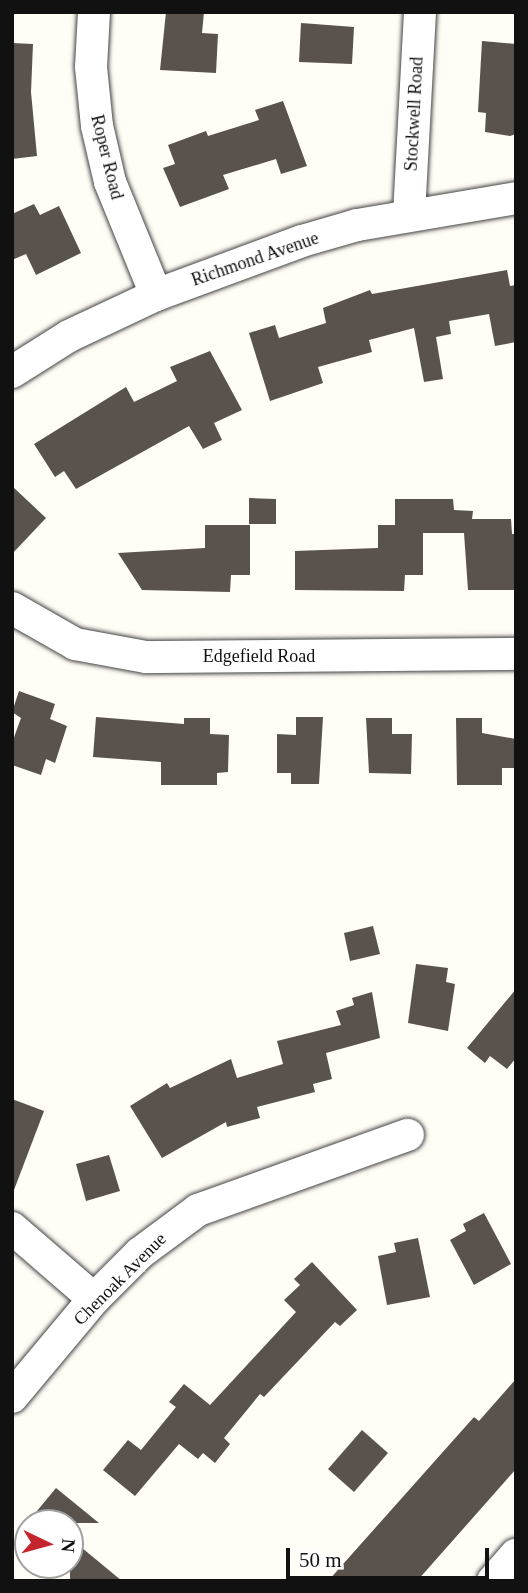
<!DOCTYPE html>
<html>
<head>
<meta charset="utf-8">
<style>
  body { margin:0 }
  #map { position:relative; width:528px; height:1593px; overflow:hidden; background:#fffdf5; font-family:Georgia,serif }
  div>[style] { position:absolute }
  .building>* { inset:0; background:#5a524d }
  .roads { filter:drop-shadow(0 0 2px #444) drop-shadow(0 0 2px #444) }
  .minor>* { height:32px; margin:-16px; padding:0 16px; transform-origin:16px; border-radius:16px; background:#fff }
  span { translate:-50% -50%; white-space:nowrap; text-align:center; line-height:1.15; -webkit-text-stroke:7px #fff; paint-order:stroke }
  .street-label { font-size:18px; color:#111 }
  .frame { position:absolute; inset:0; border:14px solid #111; pointer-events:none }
  .north { position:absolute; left:14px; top:1509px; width:70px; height:70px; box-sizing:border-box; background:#fff; border:2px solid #a0a0a0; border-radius:50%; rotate:95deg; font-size:19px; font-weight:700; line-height:28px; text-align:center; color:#111 }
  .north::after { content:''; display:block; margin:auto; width:24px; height:32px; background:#c4262e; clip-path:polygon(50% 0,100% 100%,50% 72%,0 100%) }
  .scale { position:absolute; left:286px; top:1548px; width:203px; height:32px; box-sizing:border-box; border:4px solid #111; border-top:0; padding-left:9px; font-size:21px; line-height:24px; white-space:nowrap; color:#111; -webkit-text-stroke:5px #fff; paint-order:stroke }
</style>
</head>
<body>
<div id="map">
  <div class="building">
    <i style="clip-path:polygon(166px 12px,204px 12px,202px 33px,218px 34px,216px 73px,160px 70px)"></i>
    <i style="clip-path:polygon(301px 23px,354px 27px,352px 64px,299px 62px)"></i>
    <i style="clip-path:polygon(482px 41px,516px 44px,516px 134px,510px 136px,485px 132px,486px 113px,478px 112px)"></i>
    <i style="clip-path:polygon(12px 43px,33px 44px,31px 92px,37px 156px,12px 159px)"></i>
    <i style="clip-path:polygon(283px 101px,307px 166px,281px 174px,276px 159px,223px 175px,229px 189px,180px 207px,163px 168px,175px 164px,168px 145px,206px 131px,208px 136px,259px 120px,255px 110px)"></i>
    <i style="clip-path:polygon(34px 204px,40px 215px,59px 206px,81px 253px,36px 275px,26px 254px,12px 260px,12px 214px)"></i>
    <i style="clip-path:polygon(507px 270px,510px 286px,516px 285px,516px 342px,495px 346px,489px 314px,449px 321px,451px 334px,436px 337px,443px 379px,424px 382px,414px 328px,369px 340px,372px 352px,318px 367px,323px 383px,270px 401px,249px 333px,275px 325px,279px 338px,326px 323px,323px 308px,370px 290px,372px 294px)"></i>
    <i style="clip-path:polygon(210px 351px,242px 410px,214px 423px,222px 440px,203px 449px,189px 426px,76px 489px,64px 471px,55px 477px,34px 444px,126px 387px,134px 402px,177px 381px,170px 367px)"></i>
    <i style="clip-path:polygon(12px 486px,46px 518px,12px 554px)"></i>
    <i style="clip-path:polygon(249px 498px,276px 499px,276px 524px,249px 524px)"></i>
    <i style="clip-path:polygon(395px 499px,453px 499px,454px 510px,473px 511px,472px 519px,511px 519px,512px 534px,516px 534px,516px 590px,468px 590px,464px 533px,423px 533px,423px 575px,405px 575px,404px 591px,295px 590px,295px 551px,378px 548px,378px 525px,395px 525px)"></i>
    <i style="clip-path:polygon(205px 525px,250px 525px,250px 575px,231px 575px,230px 592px,142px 590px,118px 553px,205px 548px)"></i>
    <i style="clip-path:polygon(19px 691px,55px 704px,50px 719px,67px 726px,55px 763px,46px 759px,41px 775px,12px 765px,12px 743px,21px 718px,12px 712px)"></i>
    <i style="clip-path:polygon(96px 717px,184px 724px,184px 718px,210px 718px,210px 734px,229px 735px,228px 772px,217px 773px,217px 785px,161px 785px,161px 762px,93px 757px)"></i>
    <i style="clip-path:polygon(296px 717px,323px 717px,319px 784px,291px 784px,291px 773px,277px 773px,277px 734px,296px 735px)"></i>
    <i style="clip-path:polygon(366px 718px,392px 718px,392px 734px,412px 734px,411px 774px,369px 773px)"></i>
    <i style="clip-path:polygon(456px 718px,482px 718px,482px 733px,516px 739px,516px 768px,502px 768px,502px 785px,457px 785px)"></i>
    <i style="clip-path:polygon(373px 926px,380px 954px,350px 961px,344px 933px)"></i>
    <i style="clip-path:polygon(416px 964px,448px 968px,446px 982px,455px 984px,448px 1031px,408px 1023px)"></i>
    <i style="clip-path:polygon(516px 989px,516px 1058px,507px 1069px,490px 1056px,485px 1063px,467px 1048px)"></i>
    <i style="clip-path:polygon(372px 992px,380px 1038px,326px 1053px,332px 1079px,313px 1084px,315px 1092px,257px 1107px,260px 1118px,227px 1127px,226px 1122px,162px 1158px,130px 1106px,167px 1083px,170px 1088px,231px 1059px,237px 1078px,283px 1064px,277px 1041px,341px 1025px,336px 1011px,354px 1005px,352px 998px)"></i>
    <i style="clip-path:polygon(12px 1099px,44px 1111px,14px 1190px,12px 1189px)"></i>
    <i style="clip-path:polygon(109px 1155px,120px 1191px,86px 1201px,76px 1164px)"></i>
    <i style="clip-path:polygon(484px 1213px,511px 1264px,474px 1285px,450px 1240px,466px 1231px,463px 1224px)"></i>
    <i style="clip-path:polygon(418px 1238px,430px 1297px,387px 1305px,378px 1256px,396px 1252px,394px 1243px)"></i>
    <i style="clip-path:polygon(312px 1262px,357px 1310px,340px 1326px,335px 1322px,264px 1397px,260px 1394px,224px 1438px,230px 1444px,215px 1463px,203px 1453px,198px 1459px,179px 1444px,135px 1496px,103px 1470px,128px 1440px,141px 1450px,176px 1407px,169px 1402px,184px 1384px,210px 1405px,296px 1312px,284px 1300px,300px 1285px,294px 1279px)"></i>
    <i style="clip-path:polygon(516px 1379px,516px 1469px,417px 1581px,328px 1581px,474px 1417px,479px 1421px)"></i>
    <i style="clip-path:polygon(362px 1430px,388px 1453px,354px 1492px,328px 1469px)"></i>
    <i style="clip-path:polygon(56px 1488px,99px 1523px,27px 1523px)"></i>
    <i style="clip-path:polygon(70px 1538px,122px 1581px,70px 1581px)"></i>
  </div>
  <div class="roads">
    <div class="minor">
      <i style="left:94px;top:12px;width:55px;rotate:93.1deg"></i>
      <i style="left:91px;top:67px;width:59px;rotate:84.2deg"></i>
      <i style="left:97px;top:126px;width:57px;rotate:76.9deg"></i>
      <i style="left:110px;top:182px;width:122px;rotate:67.8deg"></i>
      <i style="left:409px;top:215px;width:203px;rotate:-86.9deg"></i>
      <i style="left:12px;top:372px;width:67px;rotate:-32.3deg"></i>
      <i style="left:69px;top:336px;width:96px;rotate:-25.2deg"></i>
      <i style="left:156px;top:295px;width:156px;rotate:-20.3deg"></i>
      <i style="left:302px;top:241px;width:57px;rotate:-16.2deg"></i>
      <i style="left:357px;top:225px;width:161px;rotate:-9.6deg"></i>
      <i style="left:12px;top:608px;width:73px;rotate:29.7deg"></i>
      <i style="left:75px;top:644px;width:72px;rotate:10.4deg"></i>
      <i style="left:146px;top:657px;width:370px;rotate:-0.5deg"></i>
      <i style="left:12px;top:1228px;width:108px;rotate:40.9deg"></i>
      <i style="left:12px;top:1397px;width:128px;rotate:-50.1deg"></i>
      <i style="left:94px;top:1299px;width:65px;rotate:-45deg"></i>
      <i style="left:140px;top:1253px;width:72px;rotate:-36.6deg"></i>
      <i style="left:198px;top:1210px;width:223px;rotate:-19.7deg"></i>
      <i style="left:493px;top:1581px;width:35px;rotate:-49deg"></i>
    </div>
  </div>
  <div class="street-label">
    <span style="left:414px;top:114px;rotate:-87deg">Stockwell Road</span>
    <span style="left:107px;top:157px;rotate:76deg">Roper Road</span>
    <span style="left:255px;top:259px;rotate:-19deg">Richmond Avenue</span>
    <span style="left:259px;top:656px">Edgefield Road</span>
    <span style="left:120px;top:1279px;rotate:-45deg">Chenoak Avenue</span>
  </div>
  <div class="frame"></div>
  <div class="north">N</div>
  <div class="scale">50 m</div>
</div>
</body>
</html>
